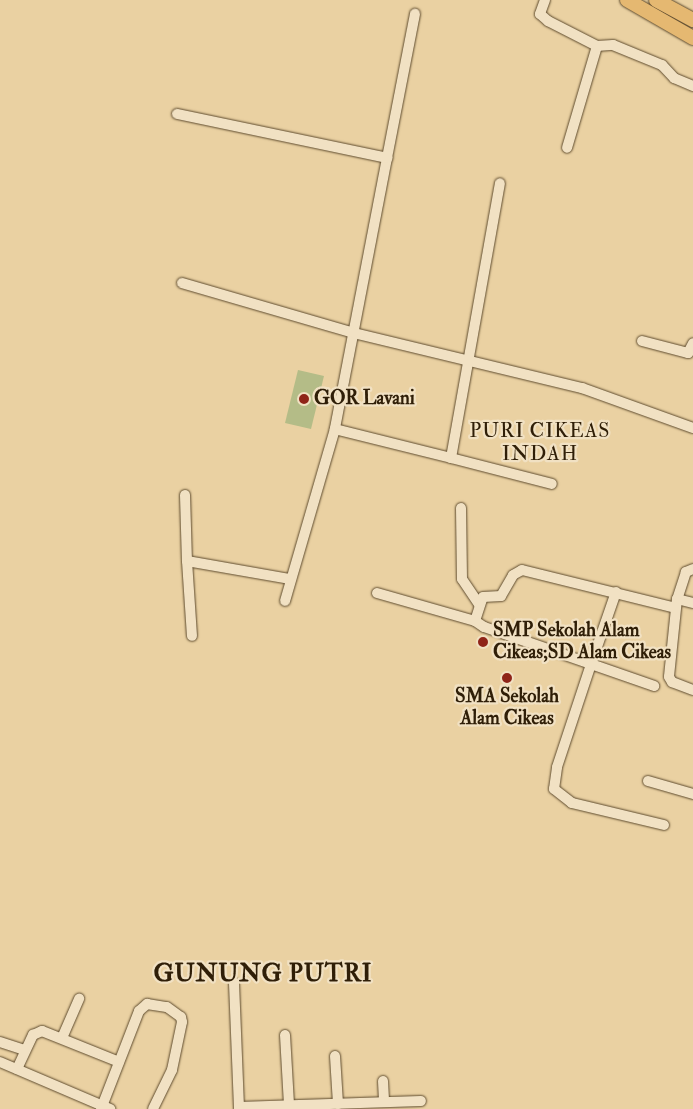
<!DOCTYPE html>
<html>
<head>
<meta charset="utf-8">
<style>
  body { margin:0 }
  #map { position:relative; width:693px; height:1109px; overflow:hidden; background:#ead1a2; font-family:"IM FELL Double Pica",serif }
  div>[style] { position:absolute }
  .green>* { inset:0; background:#b4bc87 }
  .roads { filter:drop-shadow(0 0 1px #5e4b2e) drop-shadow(0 0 1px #5e4b2e) }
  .minor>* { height:10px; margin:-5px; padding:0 5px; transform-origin:5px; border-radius:5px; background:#f1e1c3 }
  .highway>* { height:14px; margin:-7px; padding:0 7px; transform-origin:7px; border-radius:7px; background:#e5b871 }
  .dots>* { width:14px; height:14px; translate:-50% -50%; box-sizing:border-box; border:2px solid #f1e1c3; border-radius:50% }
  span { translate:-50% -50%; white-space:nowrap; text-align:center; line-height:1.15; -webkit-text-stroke:4.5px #f1e1c3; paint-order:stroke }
  .poi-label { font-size:19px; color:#2f1e07; font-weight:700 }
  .left { translate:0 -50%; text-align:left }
  .neighbourhood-label { font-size:20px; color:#2f1e07; letter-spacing:1px }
  .district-label { font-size:24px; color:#2f1e07; font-weight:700; letter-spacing:1px }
</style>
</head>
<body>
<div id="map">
  <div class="green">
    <i style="clip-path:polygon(298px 370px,324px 376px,311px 429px,285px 423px)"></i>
  </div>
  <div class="roads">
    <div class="minor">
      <i style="left:545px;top:0;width:15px;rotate:110deg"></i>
      <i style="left:540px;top:14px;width:11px;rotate:41deg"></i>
      <i style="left:548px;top:21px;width:55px;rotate:27deg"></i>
      <i style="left:597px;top:46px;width:106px;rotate:106.4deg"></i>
      <i style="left:597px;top:46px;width:16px;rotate:-4deg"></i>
      <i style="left:613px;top:45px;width:53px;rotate:22.2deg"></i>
      <i style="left:662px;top:65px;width:18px;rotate:47deg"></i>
      <i style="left:674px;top:78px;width:21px;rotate:23deg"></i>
      <i style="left:177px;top:114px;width:215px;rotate:11.8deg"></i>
      <i style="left:387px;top:158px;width:276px;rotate:100.9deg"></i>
      <i style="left:335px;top:429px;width:179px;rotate:106.2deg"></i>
      <i style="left:387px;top:158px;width:147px;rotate:-79deg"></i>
      <i style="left:182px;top:283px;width:179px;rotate:16.2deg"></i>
      <i style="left:354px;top:333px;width:235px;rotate:13.6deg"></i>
      <i style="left:582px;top:388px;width:118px;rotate:19.8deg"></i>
      <i style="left:642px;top:341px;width:48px;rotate:14.6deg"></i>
      <i style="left:688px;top:353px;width:11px;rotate:-63deg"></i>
      <i style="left:335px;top:429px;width:120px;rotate:14deg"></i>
      <i style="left:451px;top:458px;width:279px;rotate:-79.9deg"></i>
      <i style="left:451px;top:458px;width:104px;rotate:14.4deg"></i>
      <i style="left:185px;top:495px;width:66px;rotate:88.3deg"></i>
      <i style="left:187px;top:561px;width:105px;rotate:9.9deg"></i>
      <i style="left:461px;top:508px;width:71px;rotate:89.2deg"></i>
      <i style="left:462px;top:579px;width:30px;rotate:56deg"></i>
      <i style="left:187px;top:561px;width:75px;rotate:86.2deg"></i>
      <i style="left:693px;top:569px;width:8px;rotate:157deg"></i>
      <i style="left:686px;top:572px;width:28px;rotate:108deg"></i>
      <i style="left:677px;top:599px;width:78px;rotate:95.9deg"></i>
      <i style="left:669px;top:677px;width:6px;rotate:59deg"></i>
      <i style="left:672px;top:682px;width:22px;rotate:21deg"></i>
      <i style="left:616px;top:592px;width:76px;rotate:109.1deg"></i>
      <i style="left:591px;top:664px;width:67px;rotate:19.2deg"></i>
      <i style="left:377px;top:593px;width:102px;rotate:15.9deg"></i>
      <i style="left:677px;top:599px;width:16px;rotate:14deg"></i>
      <i style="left:648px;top:781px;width:47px;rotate:16.1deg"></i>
      <i style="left:664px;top:825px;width:95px;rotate:-166.6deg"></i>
      <i style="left:572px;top:803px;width:23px;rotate:-142deg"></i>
      <i style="left:554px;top:789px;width:22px;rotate:-82deg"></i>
      <i style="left:557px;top:767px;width:108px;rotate:-71.7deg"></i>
      <i style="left:591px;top:664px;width:113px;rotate:-160.9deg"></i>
      <i style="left:484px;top:627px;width:11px;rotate:-146deg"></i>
      <i style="left:475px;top:621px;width:25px;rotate:-72deg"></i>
      <i style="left:483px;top:597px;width:18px;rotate:-3deg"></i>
      <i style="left:501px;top:596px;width:24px;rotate:-60deg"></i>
      <i style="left:513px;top:575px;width:10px;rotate:-29deg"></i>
      <i style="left:522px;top:570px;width:158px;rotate:13.9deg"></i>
      <i style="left:234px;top:983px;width:126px;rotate:87.7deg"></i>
      <i style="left:285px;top:1035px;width:70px;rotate:86.7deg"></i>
      <i style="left:62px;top:1038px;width:43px;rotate:-66.4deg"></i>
      <i style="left:0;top:1042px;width:25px;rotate:18deg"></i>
      <i style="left:335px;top:1056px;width:48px;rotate:86.4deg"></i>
      <i style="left:0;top:1062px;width:120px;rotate:23.1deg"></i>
      <i style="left:17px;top:1069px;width:38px;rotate:-65deg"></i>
      <i style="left:33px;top:1035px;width:10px;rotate:-24deg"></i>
      <i style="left:42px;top:1031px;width:83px;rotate:21.9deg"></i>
      <i style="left:383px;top:1081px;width:21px;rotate:87deg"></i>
      <i style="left:239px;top:1107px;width:182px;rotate:-1.9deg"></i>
      <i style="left:101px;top:1109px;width:105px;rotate:-68.8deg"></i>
      <i style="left:139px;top:1011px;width:11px;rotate:-41deg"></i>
      <i style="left:147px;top:1004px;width:20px;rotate:9deg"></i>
      <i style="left:167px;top:1007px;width:17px;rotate:36deg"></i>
      <i style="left:181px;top:1017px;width:5px;rotate:79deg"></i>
      <i style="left:182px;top:1022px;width:49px;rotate:101.8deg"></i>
      <i style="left:172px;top:1070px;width:43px;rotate:116deg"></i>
    </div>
    <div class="highway">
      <i style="left:627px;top:0;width:76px;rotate:29.9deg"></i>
      <i style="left:656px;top:0;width:42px;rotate:28.4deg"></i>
    </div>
  </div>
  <div class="dots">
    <i style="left:304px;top:399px;background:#8f2418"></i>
    <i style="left:483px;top:642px;background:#8f2418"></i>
    <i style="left:507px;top:678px;background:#8f2418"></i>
  </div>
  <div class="poi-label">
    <span class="left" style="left:314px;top:399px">GOR Lavani</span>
    <span class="left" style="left:493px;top:642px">SMP Sekolah Alam<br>Cikeas;SD Alam Cikeas</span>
    <span style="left:507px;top:708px">SMA Sekolah<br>Alam Cikeas</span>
  </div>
  <div class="neighbourhood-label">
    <span style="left:540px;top:442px">PURI CIKEAS<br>INDAH</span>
  </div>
  <div class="district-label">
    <span style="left:263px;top:974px">GUNUNG PUTRI</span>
  </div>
</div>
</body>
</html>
